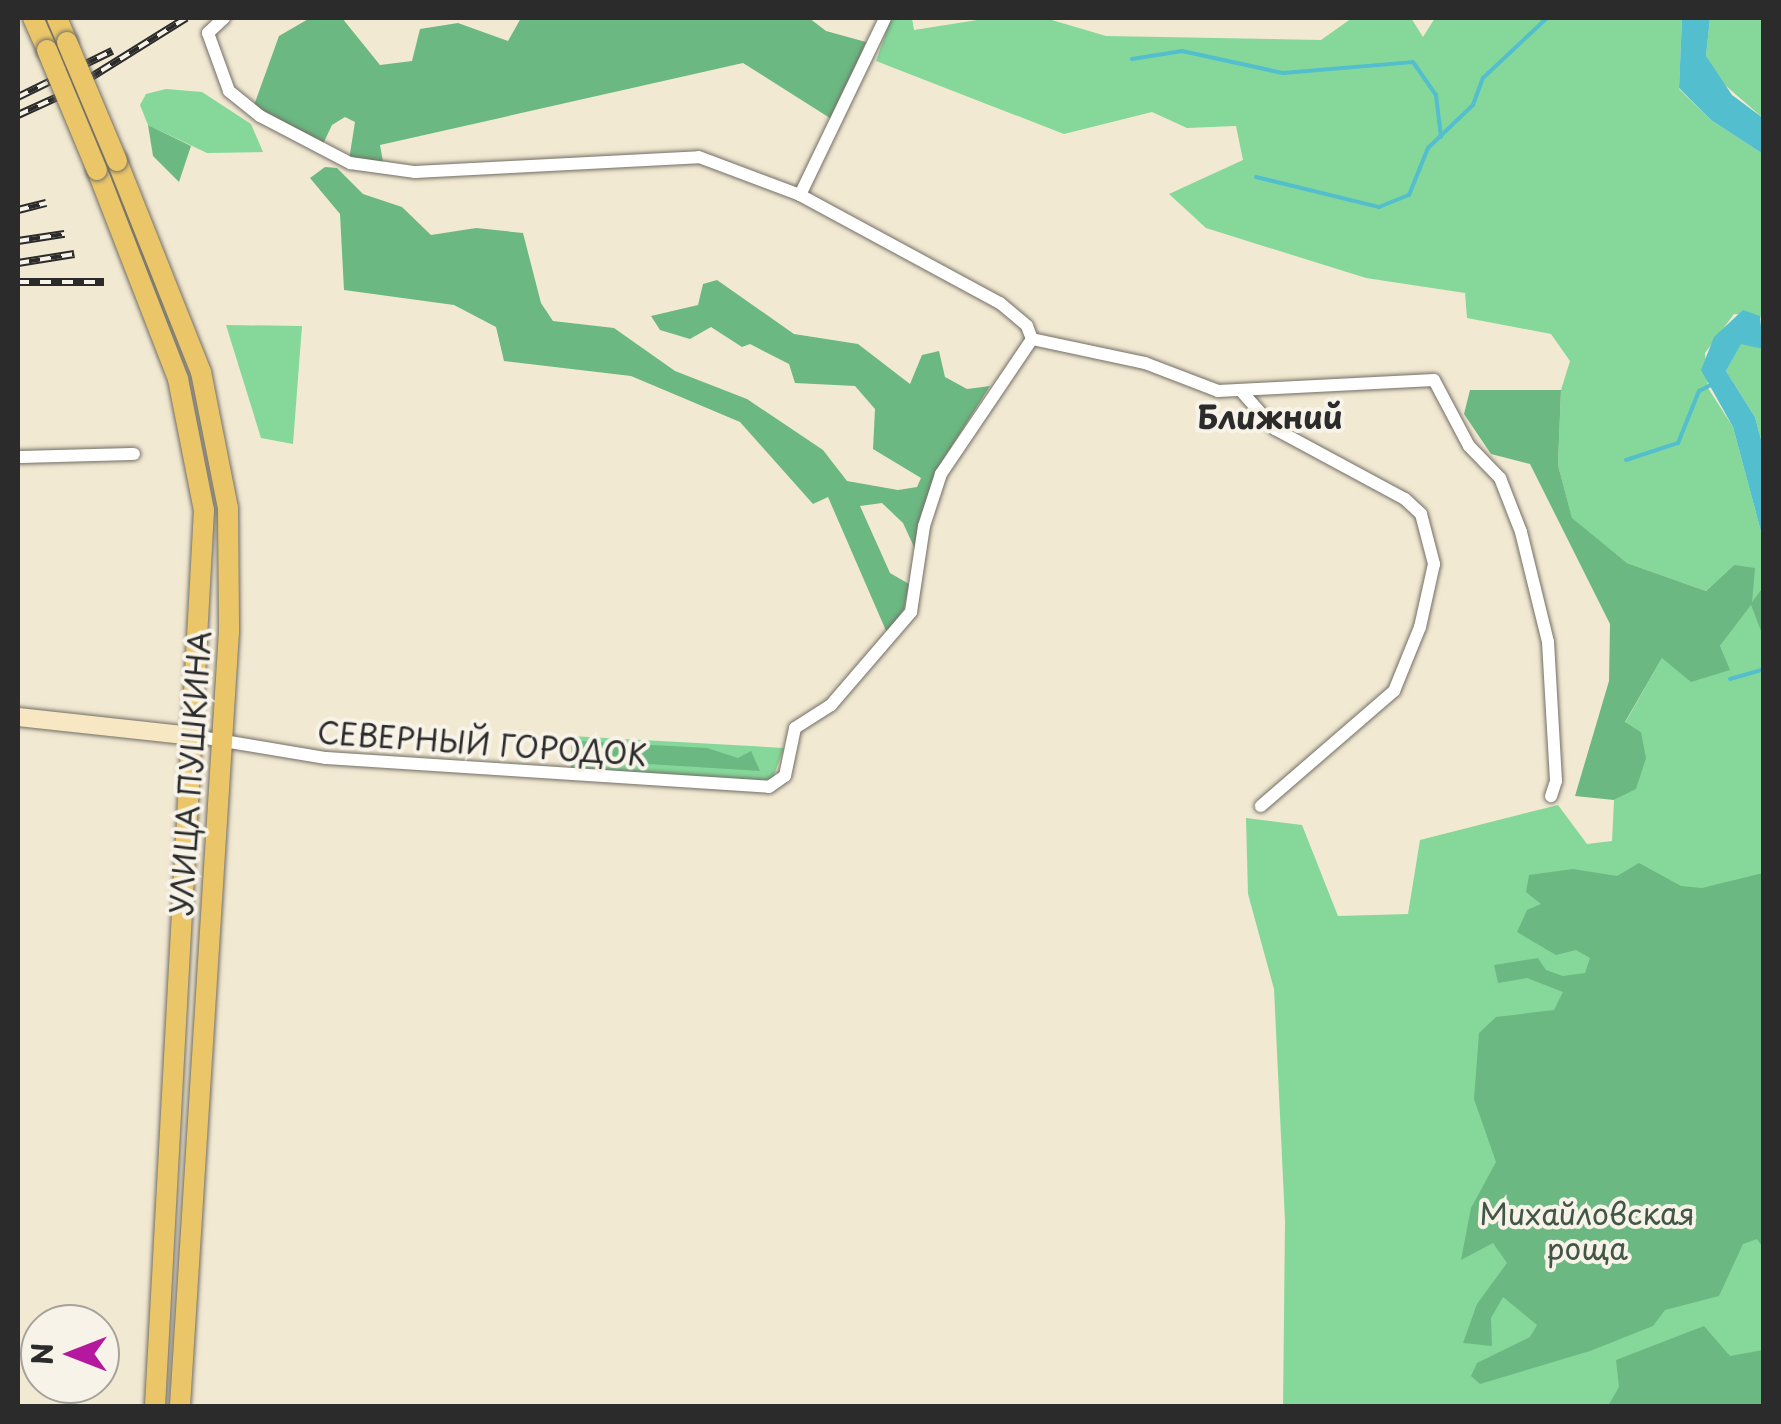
<!DOCTYPE html>
<html>
<head>
<meta charset="utf-8">
<style>
  body { margin:0 }
  #map { position:relative; width:1781px; height:1424px; overflow:hidden; background:#f2e9d2; font-family:"Playpen Sans",sans-serif }
  div>[style] { position:absolute }
  .green>* { inset:0; background:#85d89a }
  .forest>* { inset:0; background:#6cb882 }
  .water>* { inset:0; background:#53bece }
  .stream>* { height:4px; margin:-2px; padding:0 2px; transform-origin:2px; border-radius:2px; background:#53bece }
  .roads { filter:drop-shadow(0 0 2px #716e65) drop-shadow(0 0 2px #716e65) }
  .street>* { height:12px; margin:-6px; padding:0 6px; transform-origin:6px; border-radius:6px; background:#fff }
  .secondary>* { height:18px; margin:-9px; padding:0 9px; transform-origin:9px; border-radius:9px; background:#f7e8c3 }
  .primary>* { height:20px; margin:-10px; padding:0 10px; transform-origin:10px; border-radius:10px; background:#ebc669 }
  .rail>* { height:8px; margin-top:-4px; transform-origin:0; background:repeating-linear-gradient(90deg,#f7f3e8 0 11px,#2b2b2b 0 22px); box-sizing:border-box; border-block:2px solid #2b2b2b }
  .bridges { filter:drop-shadow(0 0 2px #716e65) drop-shadow(0 0 2px #716e65) }
  .primary-bridge>* { height:20px; margin:-10px; padding:0 10px; transform-origin:10px; border-radius:10px; background:#ebc669 }
  span { translate:-50% -50%; white-space:nowrap; text-align:center; line-height:1.15; -webkit-text-stroke:8px #f7f3e8; paint-order:stroke }
  .street-label { font-size:30px; color:#2b2b2b }
  .park-label { font-size:30px; color:#425647 }
  .neighbourhood-label { font-size:32px; color:#2b2b2b; font-weight:700 }
  .frame { position:absolute; inset:0; border:20px solid #2b2b2b; pointer-events:none }
  .north { position:absolute; left:20px; top:1304px; width:100px; height:100px; box-sizing:border-box; background:#f7f3e8; border:2px solid #a5a39c; border-radius:50%; rotate:270deg; font-size:28px; font-weight:700; line-height:40px; text-align:center; color:#2b2b2b }
  .north::after { content:''; display:block; margin:auto; width:35px; height:45px; background:#b5179e; clip-path:polygon(50% 0,100% 100%,50% 72%,0 100%) }
</style>
</head>
<body>
<div id="map">
  <div class="green">
    <i style="clip-path:polygon(891px 18px,912px 18px,914px 30px,990px 18px,1045px 18px,1106px 36px,1321px 40px,1352px 18px,1411px 18px,1423px 37px,1435px 18px,1682px 18px,1679px 89px,1711px 120px,1763px 154px,1763px 324px,1760px 316px,1734px 314px,1705px 353px,1708px 388px,1733px 427px,1763px 539px,1763px 587px,1751px 604px,1764px 636px,1763px 1406px,1283px 1406px,1285px 1221px,1274px 989px,1248px 894px,1246px 818px,1302px 825px,1338px 916px,1408px 914px,1420px 840px,1558px 805px,1587px 844px,1612px 841px,1614px 800px,1636px 788px,1641px 732px,1625px 723px,1662px 658px,1720px 646px,1751px 604px,1734px 565px,1706px 591px,1627px 563px,1572px 519px,1558px 465px,1561px 390px,1570px 361px,1551px 334px,1467px 318px,1465px 293px,1366px 278px,1206px 228px,1169px 194px,1243px 160px,1236px 126px,1187px 128px,1152px 112px,1064px 134px,876px 61px)"></i>
    <i style="clip-path:polygon(1710px 18px,1763px 18px,1763px 118px,1718px 79px,1706px 56px)"></i>
    <i style="clip-path:polygon(166px 89px,202px 92px,251px 124px,263px 152px,207px 153px,148px 125px,140px 105px,146px 94px)"></i>
    <i style="clip-path:polygon(226px 325px,302px 326px,293px 444px,261px 438px)"></i>
    <i style="clip-path:polygon(1741px 343px,1763px 349px,1763px 447px,1755px 417px,1726px 371px)"></i>
    <i style="clip-path:polygon(571px 736px,784px 748px,773px 778px,763px 782px,571px 769px)"></i>
  </div>
  <div class="forest">
    <i style="clip-path:polygon(310px 18px,342px 18px,380px 65px,412px 61px,420px 29px,458px 23px,508px 41px,521px 18px,809px 18px,826px 31px,866px 42px,833px 120px,743px 63px,380px 145px,383px 162px,349px 160px,355px 122px,345px 117px,332px 125px,323px 144px,253px 108px,279px 36px)"></i>
    <i style="clip-path:polygon(148px 125px,191px 146px,179px 182px,153px 156px)"></i>
    <i style="clip-path:polygon(325px 167px,337px 168px,363px 194px,402px 207px,431px 235px,476px 228px,523px 233px,541px 303px,553px 321px,614px 328px,675px 371px,747px 399px,823px 450px,847px 481px,898px 490px,917px 487px,921px 478px,873px 449px,875px 409px,855px 386px,795px 383px,789px 364px,750px 344px,742px 347px,711px 327px,690px 339px,660px 330px,651px 316px,698px 305px,703px 284px,717px 280px,794px 334px,858px 344px,910px 384px,922px 355px,939px 351px,945px 377px,967px 389px,990px 386px,936px 471px,915px 549px,903px 523px,882px 503px,860px 506px,890px 573px,909px 584px,904px 609px,887px 633px,828px 497px,813px 504px,740px 422px,631px 376px,504px 361px,496px 327px,454px 305px,344px 290px,340px 214px,310px 178px)"></i>
    <i style="clip-path:polygon(1470px 390px,1561px 390px,1558px 465px,1572px 518px,1627px 563px,1706px 591px,1734px 565px,1755px 568px,1752px 602px,1763px 587px,1763px 636px,1751px 605px,1720px 646px,1730px 670px,1691px 682px,1662px 658px,1625px 722px,1641px 732px,1646px 758px,1636px 789px,1614px 800px,1575px 796px,1609px 681px,1610px 624px,1530px 464px,1491px 454px,1464px 414px)"></i>
    <i style="clip-path:polygon(579px 741px,707px 748px,738px 758px,751px 751px,760px 771px,632px 763px,620px 754px,597px 763px,580px 758px)"></i>
    <i style="clip-path:polygon(1639px 863px,1681px 886px,1702px 888px,1763px 873px,1763px 1248px,1757px 1239px,1743px 1244px,1719px 1296px,1665px 1310px,1653px 1326px,1590px 1351px,1480px 1384px,1471px 1376px,1477px 1363px,1530px 1337px,1537px 1325px,1503px 1297px,1491px 1318px,1492px 1346px,1463px 1343px,1477px 1304px,1507px 1263px,1493px 1243px,1461px 1260px,1471px 1208px,1496px 1162px,1474px 1099px,1479px 1033px,1496px 1017px,1554px 1010px,1563px 992px,1527px 978px,1498px 983px,1494px 965px,1538px 958px,1546px 970px,1563px 976px,1585px 973px,1590px 958px,1576px 950px,1556px 955px,1517px 932px,1527px 910px,1541px 904px,1526px 892px,1529px 875px,1573px 869px,1617px 876px)"></i>
    <i style="clip-path:polygon(1704px 1326px,1730px 1356px,1763px 1350px,1763px 1406px,1608px 1406px,1619px 1387px,1616px 1360px)"></i>
  </div>
  <div class="water">
    <i style="clip-path:polygon(1682px 18px,1710px 18px,1706px 56px,1732px 95px,1763px 118px,1763px 154px,1711px 120px,1679px 88px)"></i>
    <i style="clip-path:polygon(1743px 310px,1760px 316px,1763px 349px,1741px 344px,1726px 371px,1755px 417px,1763px 447px,1763px 539px,1733px 427px,1701px 370px,1714px 337px)"></i>
  </div>
  <div class="stream">
    <i style="left:1132px;top:59px;width:51px;rotate:-9.1deg"></i>
    <i style="left:1182px;top:51px;width:103px;rotate:12.3deg"></i>
    <i style="left:1283px;top:73px;width:130px;rotate:-4.8deg"></i>
    <i style="left:1413px;top:62px;width:40px;rotate:55.1deg"></i>
    <i style="left:1436px;top:95px;width:42px;rotate:83.2deg"></i>
    <i style="left:1256px;top:177px;width:127px;rotate:13.7deg"></i>
    <i style="left:1379px;top:207px;width:32px;rotate:-22deg"></i>
    <i style="left:1409px;top:195px;width:51px;rotate:-68deg"></i>
    <i style="left:1428px;top:148px;width:62px;rotate:-43.7deg"></i>
    <i style="left:1473px;top:105px;width:29px;rotate:-70deg"></i>
    <i style="left:1483px;top:78px;width:88px;rotate:-43.2deg"></i>
    <i style="left:1626px;top:460px;width:55px;rotate:-18.1deg"></i>
    <i style="left:1678px;top:443px;width:56px;rotate:-68deg"></i>
    <i style="left:1699px;top:391px;width:13px;rotate:-27deg"></i>
    <i style="left:1730px;top:679px;width:35px;rotate:-16deg"></i>
  </div>
  <div class="roads">
    <div class="street">
      <i style="left:224px;top:18px;width:22px;rotate:137deg"></i>
      <i style="left:208px;top:33px;width:62px;rotate:70.1deg"></i>
      <i style="left:229px;top:91px;width:40px;rotate:39deg"></i>
      <i style="left:260px;top:116px;width:102px;rotate:27.6deg"></i>
      <i style="left:350px;top:163px;width:66px;rotate:7.9deg"></i>
      <i style="left:415px;top:172px;width:284px;rotate:-3deg"></i>
      <i style="left:699px;top:157px;width:108px;rotate:20.6deg"></i>
      <i style="left:800px;top:195px;width:227px;rotate:28.4deg"></i>
      <i style="left:1000px;top:303px;width:35px;rotate:40deg"></i>
      <i style="left:1027px;top:326px;width:14px;rotate:69deg"></i>
      <i style="left:800px;top:195px;width:196px;rotate:-64.3deg"></i>
      <i style="left:1032px;top:339px;width:116px;rotate:12deg"></i>
      <i style="left:1145px;top:363px;width:78px;rotate:21deg"></i>
      <i style="left:1218px;top:391px;width:216px;rotate:-2.9deg"></i>
      <i style="left:1434px;top:380px;width:75px;rotate:62.1deg"></i>
      <i style="left:1469px;top:446px;width:45px;rotate:45.9deg"></i>
      <i style="left:1500px;top:478px;width:58px;rotate:68.7deg"></i>
      <i style="left:1521px;top:532px;width:113px;rotate:76.2deg"></i>
      <i style="left:1548px;top:642px;width:139px;rotate:86.7deg"></i>
      <i style="left:1556px;top:781px;width:16px;rotate:108deg"></i>
      <i style="left:1242px;top:392px;width:50px;rotate:48.3deg"></i>
      <i style="left:1275px;top:429px;width:148px;rotate:28.3deg"></i>
      <i style="left:1405px;top:499px;width:22px;rotate:43deg"></i>
      <i style="left:1421px;top:514px;width:52px;rotate:75.4deg"></i>
      <i style="left:1434px;top:564px;width:65px;rotate:102.5deg"></i>
      <i style="left:1420px;top:627px;width:69px;rotate:112.1deg"></i>
      <i style="left:1394px;top:691px;width:176px;rotate:139.2deg"></i>
      <i style="left:18px;top:457px;width:116px;rotate:-1.5deg"></i>
      <i style="left:194px;top:736px;width:134px;rotate:9.5deg"></i>
      <i style="left:326px;top:758px;width:444px;rotate:3.7deg"></i>
      <i style="left:769px;top:787px;width:19px;rotate:-35deg"></i>
      <i style="left:785px;top:776px;width:49px;rotate:-78.2deg"></i>
      <i style="left:795px;top:728px;width:43px;rotate:-32.6deg"></i>
      <i style="left:831px;top:705px;width:123px;rotate:-49.3deg"></i>
      <i style="left:911px;top:612px;width:87px;rotate:-81.4deg"></i>
      <i style="left:924px;top:526px;width:55px;rotate:-71.9deg"></i>
      <i style="left:941px;top:474px;width:163px;rotate:-56deg"></i>
    </div>
    <div class="secondary">
      <i style="left:18px;top:717px;width:177px;rotate:6.2deg"></i>
    </div>
    <div class="primary">
      <i style="left:33px;top:18px;width:35px;rotate:66deg"></i>
      <i style="left:57px;top:18px;width:26px;rotate:67deg"></i>
      <i style="left:117px;top:161px;width:227px;rotate:68.3deg"></i>
      <i style="left:201px;top:372px;width:139px;rotate:78.8deg"></i>
      <i style="left:228px;top:508px;width:123px;rotate:89.5deg"></i>
      <i style="left:229px;top:631px;width:777px;rotate:93.62deg"></i>
      <i style="left:97px;top:170px;width:224px;rotate:68.8deg"></i>
      <i style="left:178px;top:379px;width:134px;rotate:78.8deg"></i>
      <i style="left:204px;top:510px;width:897px;rotate:93.13deg"></i>
    </div>
  </div>
  <div class="rail">
    <i style="left:18px;top:97px;width:105px;rotate:-26.1deg"></i>
    <i style="left:18px;top:115px;width:51px;rotate:-24.5deg"></i>
    <i style="left:64px;top:94px;width:144px;rotate:-31.9deg"></i>
    <i style="left:18px;top:210px;width:29px;rotate:-14deg"></i>
    <i style="left:18px;top:241px;width:47px;rotate:-8.7deg"></i>
    <i style="left:18px;top:263px;width:57px;rotate:-9.1deg"></i>
    <i style="left:18px;top:282px;width:86px"></i>
  </div>
  <div class="bridges">
    <div class="primary-bridge">
      <i style="left:67px;top:42px;width:129px;rotate:67.2deg"></i>
      <i style="left:47px;top:50px;width:130px;rotate:67.4deg"></i>
    </div>
  </div>
  <div class="street-label">
    <span style="left:482px;top:743px;rotate:4deg">СЕВЕРНЫЙ ГОРОДОК</span>
    <span style="left:190px;top:773px;rotate:-86deg">УЛИЦА ПУШКИНА</span>
  </div>
  <div class="park-label">
    <span style="left:1587px;top:1230px">Михайловская<br>роща</span>
  </div>
  <div class="neighbourhood-label">
    <span style="left:1270px;top:416px">Ближний</span>
  </div>
  <div class="frame"></div>
  <div class="north">N</div>
</div>
</body>
</html>
